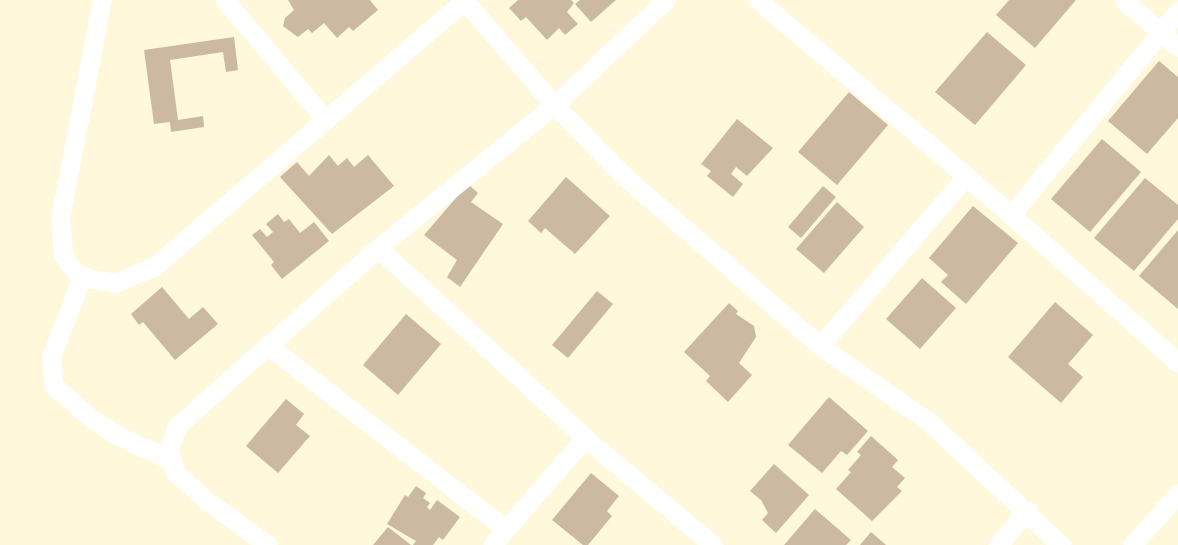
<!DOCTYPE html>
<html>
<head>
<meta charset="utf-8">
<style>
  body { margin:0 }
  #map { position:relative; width:1178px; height:545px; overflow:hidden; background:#fff8db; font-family:"Times New Roman",serif }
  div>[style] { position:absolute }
  .building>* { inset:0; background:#cbb9a1 }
  .minor>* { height:19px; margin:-9.5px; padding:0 9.5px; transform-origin:9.5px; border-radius:9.5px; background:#fff }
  span { translate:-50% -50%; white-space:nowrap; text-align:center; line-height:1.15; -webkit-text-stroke:4px #fff; paint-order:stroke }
</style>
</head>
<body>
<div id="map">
  <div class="building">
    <i style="clip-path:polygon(370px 0,378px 10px,353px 31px,349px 27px,337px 38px,324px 23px,312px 33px,308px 29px,298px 37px,283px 26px,285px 18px,294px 10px,288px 0)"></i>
    <i style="clip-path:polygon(518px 0,571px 0,574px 3px,567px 12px,578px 24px,565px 35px,559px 28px,547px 40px,526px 17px,521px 21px,509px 8px)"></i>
    <i style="clip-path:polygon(580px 0,616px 0,591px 22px,575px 4px)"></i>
    <i style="clip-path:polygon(1009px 0,1076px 0,1035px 48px,996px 15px)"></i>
    <i style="clip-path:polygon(987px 32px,1026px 65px,975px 125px,935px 92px)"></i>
    <i style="clip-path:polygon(234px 37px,238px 70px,226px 72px,223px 52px,170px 60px,178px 120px,203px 116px,204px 127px,171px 132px,170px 122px,154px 124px,144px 50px)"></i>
    <i style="clip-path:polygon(1159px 61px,1178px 77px,1178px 118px,1147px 154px,1108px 121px)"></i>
    <i style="clip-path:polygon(849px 92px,888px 125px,837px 185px,798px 152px)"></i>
    <i style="clip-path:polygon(737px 119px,773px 148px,747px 176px,736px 167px,731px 174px,743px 184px,733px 197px,707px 176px,711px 171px,701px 164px)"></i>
    <i style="clip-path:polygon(1102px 139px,1141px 172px,1090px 232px,1051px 199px)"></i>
    <i style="clip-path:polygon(329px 155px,338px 166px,347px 158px,354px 167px,368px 155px,394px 186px,332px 234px,280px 177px,297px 162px,309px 176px)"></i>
    <i style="clip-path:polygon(566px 177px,610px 216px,575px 254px,545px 228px,541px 233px,528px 221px)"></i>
    <i style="clip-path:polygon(1145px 178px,1178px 205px,1178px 219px,1134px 271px,1094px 238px)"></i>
    <i style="clip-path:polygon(468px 184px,478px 193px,471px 202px,503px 224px,460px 287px,447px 277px,457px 260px,424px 235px)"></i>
    <i style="clip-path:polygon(823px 186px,836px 197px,801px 238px,788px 227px)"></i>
    <i style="clip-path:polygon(837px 202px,864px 227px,824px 273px,796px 249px)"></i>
    <i style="clip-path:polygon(973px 206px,1018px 243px,966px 304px,941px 282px,948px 275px,929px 258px)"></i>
    <i style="clip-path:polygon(278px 214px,284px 222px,289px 219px,300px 233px,314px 222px,329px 241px,282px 279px,271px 265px,274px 262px,252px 235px,260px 229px,267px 237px,273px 232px,266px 224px)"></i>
    <i style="clip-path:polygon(1178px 230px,1178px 309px,1139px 276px)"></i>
    <i style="clip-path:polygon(922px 278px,956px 308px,920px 349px,886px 319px)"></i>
    <i style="clip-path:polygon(162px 287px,189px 319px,203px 307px,218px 324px,175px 360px,143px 322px,139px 325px,131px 314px)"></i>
    <i style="clip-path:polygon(597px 291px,613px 304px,568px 358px,552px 345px)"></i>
    <i style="clip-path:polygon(1055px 302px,1093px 335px,1068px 364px,1083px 377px,1061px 403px,1008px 357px)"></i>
    <i style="clip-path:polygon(729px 303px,738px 311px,736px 314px,754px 326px,756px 337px,739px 363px,752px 375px,728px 402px,706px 381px,710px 376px,684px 352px)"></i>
    <i style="clip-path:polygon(406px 314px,441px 344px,398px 395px,363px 365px)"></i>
    <i style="clip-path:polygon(829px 397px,868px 431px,847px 455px,841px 451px,822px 473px,788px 445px)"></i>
    <i style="clip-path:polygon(286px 399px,304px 414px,296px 425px,310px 436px,278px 473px,246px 446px)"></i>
    <i style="clip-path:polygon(871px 436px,898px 460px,892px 467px,905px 478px,897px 487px,902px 491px,872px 521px,836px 489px,851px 472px,848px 470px,861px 455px,857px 452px)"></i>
    <i style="clip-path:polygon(774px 464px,809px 495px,776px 533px,762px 520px,768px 513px,761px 500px,750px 491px)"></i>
    <i style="clip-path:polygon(591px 473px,619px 496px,607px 511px,612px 516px,588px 545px,583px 545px,552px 520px)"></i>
    <i style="clip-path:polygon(416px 486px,426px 493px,423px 498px,430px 503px,427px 507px,430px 510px,437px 500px,460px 517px,443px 540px,439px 537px,433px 545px,413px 545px,416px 541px,387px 524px,405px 495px,408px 497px)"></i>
    <i style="clip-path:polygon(815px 509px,851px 540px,846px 545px,784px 545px)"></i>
    <i style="clip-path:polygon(388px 527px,411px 545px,373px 545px)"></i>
    <i style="clip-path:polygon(871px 532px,886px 545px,860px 545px)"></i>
  </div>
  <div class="minor">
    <i style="left:102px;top:0;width:222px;rotate:100.9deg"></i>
    <i style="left:60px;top:218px;width:36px;rotate:85deg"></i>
    <i style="left:63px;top:254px;width:15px;rotate:58deg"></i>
    <i style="left:71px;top:267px;width:15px;rotate:42deg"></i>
    <i style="left:82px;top:277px;width:34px;rotate:10deg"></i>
    <i style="left:115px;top:283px;width:43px;rotate:-23deg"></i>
    <i style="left:155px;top:266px;width:408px;rotate:-40.6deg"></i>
    <i style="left:225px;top:0;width:155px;rotate:50deg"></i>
    <i style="left:464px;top:0;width:138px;rotate:49.4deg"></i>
    <i style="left:554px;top:105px;width:100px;rotate:45.4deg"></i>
    <i style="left:624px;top:176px;width:259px;rotate:40.9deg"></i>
    <i style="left:820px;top:346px;width:131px;rotate:34.8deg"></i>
    <i style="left:928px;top:421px;width:182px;rotate:43deg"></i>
    <i style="left:758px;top:0;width:272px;rotate:40.2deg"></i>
    <i style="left:1124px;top:0;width:72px;rotate:41deg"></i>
    <i style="left:1011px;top:215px;width:223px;rotate:41.5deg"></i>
    <i style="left:378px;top:248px;width:281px;rotate:42.5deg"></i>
    <i style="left:585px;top:438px;width:167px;rotate:39.9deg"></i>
    <i style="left:82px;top:277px;width:86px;rotate:111.2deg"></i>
    <i style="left:51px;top:357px;width:29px;rotate:84deg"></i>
    <i style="left:54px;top:386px;width:50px;rotate:41deg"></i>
    <i style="left:92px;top:419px;width:30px;rotate:33deg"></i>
    <i style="left:117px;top:435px;width:59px;rotate:25.3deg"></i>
    <i style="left:267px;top:345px;width:302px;rotate:37.6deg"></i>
    <i style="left:820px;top:346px;width:224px;rotate:-49.3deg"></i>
    <i style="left:966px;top:176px;width:60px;rotate:40.9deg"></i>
    <i style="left:1011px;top:215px;width:264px;rotate:-50.7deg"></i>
    <i style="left:268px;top:545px;width:75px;rotate:-144.2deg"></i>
    <i style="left:207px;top:501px;width:43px;rotate:-137.8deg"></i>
    <i style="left:175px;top:472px;width:25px;rotate:-104deg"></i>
    <i style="left:169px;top:448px;width:23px;rotate:-70deg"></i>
    <i style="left:177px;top:426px;width:268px;rotate:-41.5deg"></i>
    <i style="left:378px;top:248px;width:227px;rotate:-39.1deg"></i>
    <i style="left:554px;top:105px;width:154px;rotate:-43.2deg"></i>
    <i style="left:492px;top:545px;width:142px;rotate:-49deg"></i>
    <i style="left:998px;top:545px;width:45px;rotate:-49.5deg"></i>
    <i style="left:1132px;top:545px;width:69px;rotate:-48deg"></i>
  </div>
</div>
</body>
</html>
